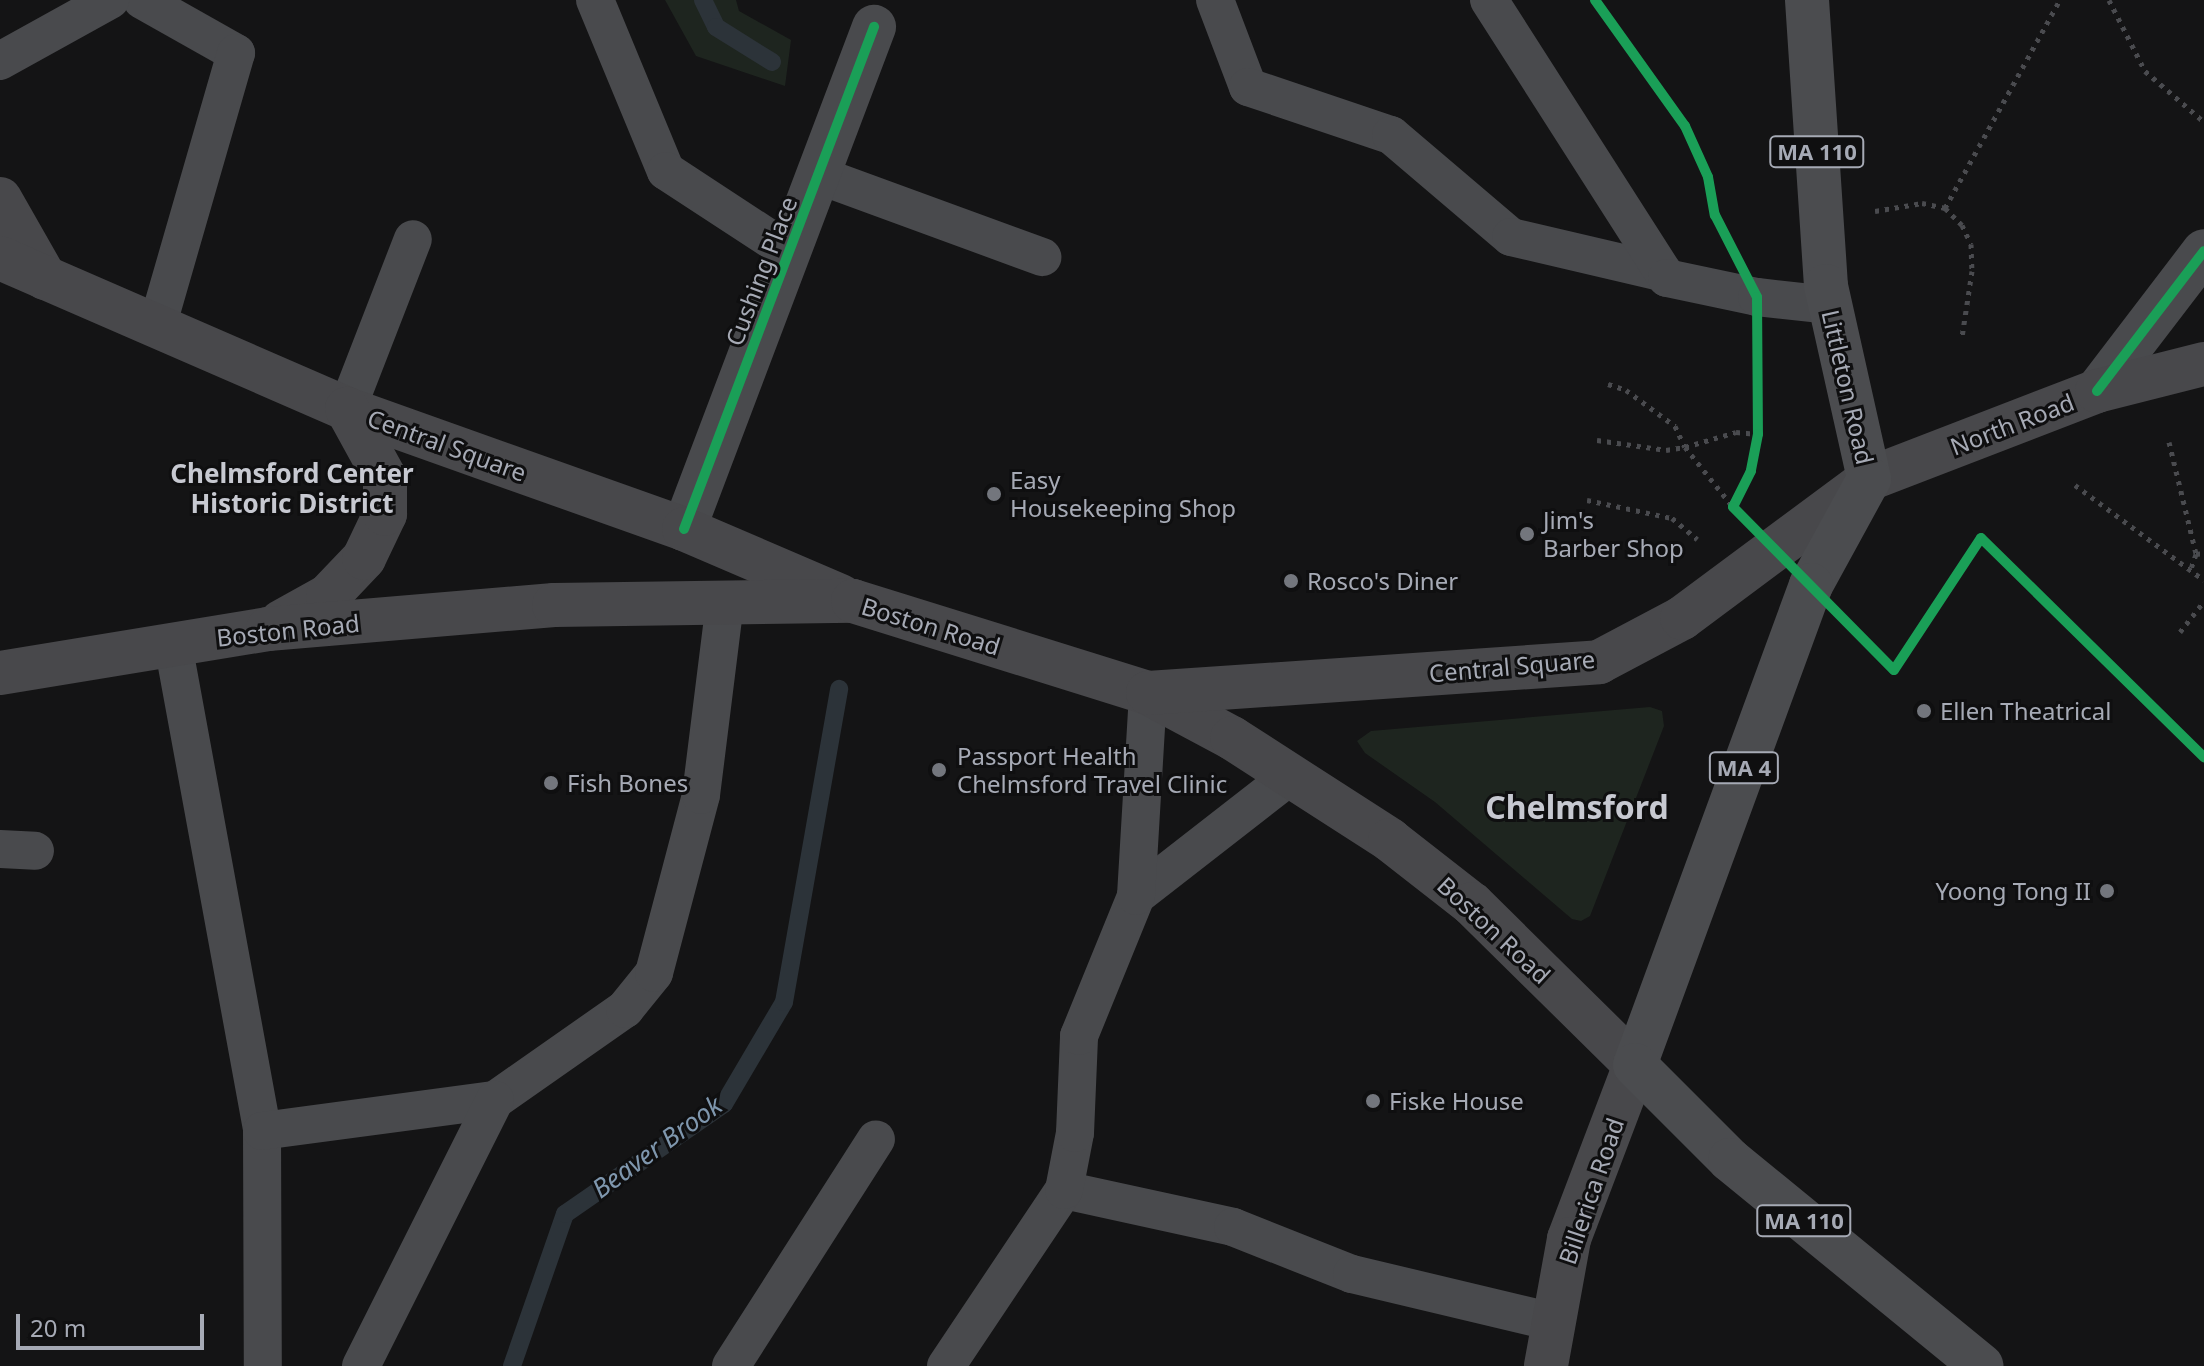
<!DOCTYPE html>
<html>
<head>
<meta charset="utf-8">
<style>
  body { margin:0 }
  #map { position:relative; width:2204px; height:1366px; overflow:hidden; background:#141415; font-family:"Noto Sans",sans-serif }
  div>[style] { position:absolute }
  .green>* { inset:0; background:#1e251f }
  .stream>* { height:18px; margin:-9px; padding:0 9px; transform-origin:9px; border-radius:9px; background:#2c3339 }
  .path>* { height:5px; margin-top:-2.5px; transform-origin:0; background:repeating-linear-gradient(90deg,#4a4b4f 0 4px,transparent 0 10px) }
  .lane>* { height:38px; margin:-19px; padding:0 19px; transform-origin:19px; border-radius:19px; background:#494a4d }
  .street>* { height:44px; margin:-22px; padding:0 22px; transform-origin:22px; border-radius:22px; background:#494a4d }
  .secondary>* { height:44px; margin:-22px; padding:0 22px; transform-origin:22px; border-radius:22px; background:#48484b }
  .primary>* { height:44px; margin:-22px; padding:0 22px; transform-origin:22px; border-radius:22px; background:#4b4c4f }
  .cycleway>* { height:10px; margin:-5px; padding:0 5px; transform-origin:5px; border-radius:5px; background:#1a9f57 }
  .dots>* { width:22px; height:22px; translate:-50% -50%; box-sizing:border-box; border:4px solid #0f0f10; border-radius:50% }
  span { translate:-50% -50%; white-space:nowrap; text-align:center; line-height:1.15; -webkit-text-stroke:6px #0f0f10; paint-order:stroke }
  .shield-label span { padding:2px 6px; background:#0f0f10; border:2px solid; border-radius:6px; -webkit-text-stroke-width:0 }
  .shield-label { font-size:22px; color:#a6aab5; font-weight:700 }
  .street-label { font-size:24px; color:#a6aab5 }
  .poi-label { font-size:24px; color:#a6aab5 }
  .left { translate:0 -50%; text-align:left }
  .right { translate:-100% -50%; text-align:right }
  .neighbourhood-label { font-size:26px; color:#c7c9d1; font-weight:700 }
  .water-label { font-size:26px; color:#7f97ae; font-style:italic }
  .district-label { font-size:32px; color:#c7c9d1; font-weight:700 }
  .scale { position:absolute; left:16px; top:1314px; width:188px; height:36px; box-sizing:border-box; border:4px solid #a6aab5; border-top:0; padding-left:10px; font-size:24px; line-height:28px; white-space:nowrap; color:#a6aab5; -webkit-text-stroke:6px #0f0f10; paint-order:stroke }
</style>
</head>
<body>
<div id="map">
  <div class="green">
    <i style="clip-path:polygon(665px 0,736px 0,739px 11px,791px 40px,785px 86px,696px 56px)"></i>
    <i style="clip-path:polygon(1650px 707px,1662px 711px,1664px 726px,1590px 916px,1581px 921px,1572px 919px,1435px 802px,1365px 753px,1357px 741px,1371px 731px)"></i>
  </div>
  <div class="stream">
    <i style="left:703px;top:0;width:30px;rotate:64deg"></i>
    <i style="left:716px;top:27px;width:66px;rotate:32deg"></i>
    <i style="left:512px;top:1366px;width:161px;rotate:-70.8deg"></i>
    <i style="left:565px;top:1214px;width:193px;rotate:-34.7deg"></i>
    <i style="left:724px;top:1104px;width:118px;rotate:-59.5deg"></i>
    <i style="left:784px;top:1002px;width:318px;rotate:-80deg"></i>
  </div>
  <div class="path">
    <i style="left:2109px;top:0;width:80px;rotate:63.1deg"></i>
    <i style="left:2145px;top:71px;width:78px;rotate:40.8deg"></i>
    <i style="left:1945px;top:208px;width:238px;rotate:-61.1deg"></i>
    <i style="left:1875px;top:211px;width:48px;rotate:-9.7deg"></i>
    <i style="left:1922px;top:203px;width:24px;rotate:12deg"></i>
    <i style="left:1945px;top:208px;width:24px;rotate:45deg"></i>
    <i style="left:1962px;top:225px;width:21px;rotate:65deg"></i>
    <i style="left:1971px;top:244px;width:27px;rotate:88deg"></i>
    <i style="left:1972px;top:271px;width:67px;rotate:98.6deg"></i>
    <i style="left:1608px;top:384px;width:19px;rotate:18deg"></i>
    <i style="left:1626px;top:390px;width:61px;rotate:36.3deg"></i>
    <i style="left:1675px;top:426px;width:23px;rotate:65deg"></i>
    <i style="left:1685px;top:447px;width:53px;rotate:-16.4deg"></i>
    <i style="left:1736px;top:432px;width:22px;rotate:5deg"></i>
    <i style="left:1597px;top:440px;width:70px;rotate:8.2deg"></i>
    <i style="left:1666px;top:450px;width:19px;rotate:-9deg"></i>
    <i style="left:1685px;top:447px;width:77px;rotate:51.3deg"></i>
    <i style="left:2169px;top:442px;width:115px;rotate:76.4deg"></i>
    <i style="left:2196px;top:554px;width:18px;rotate:109deg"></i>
    <i style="left:2075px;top:485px;width:160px;rotate:36.4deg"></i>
    <i style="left:1587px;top:500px;width:87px;rotate:12deg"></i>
    <i style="left:1672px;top:518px;width:33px;rotate:40deg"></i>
    <i style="left:2196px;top:554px;width:8px;rotate:-7deg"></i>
    <i style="left:2180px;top:632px;width:39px;rotate:-52deg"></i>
  </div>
  <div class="lane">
    <i style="left:142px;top:0;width:108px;rotate:29.4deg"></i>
    <i style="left:236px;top:53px;width:284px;rotate:106.1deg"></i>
    <i style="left:595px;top:0;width:185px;rotate:67.5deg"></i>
    <i style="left:666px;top:171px;width:148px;rotate:33.2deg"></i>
    <i style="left:1215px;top:0;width:93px;rotate:69.2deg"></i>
    <i style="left:1248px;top:87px;width:151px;rotate:18.6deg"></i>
    <i style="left:1391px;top:135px;width:157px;rotate:40.4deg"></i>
    <i style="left:1511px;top:237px;width:157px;rotate:13.2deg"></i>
    <i style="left:1489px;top:0;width:330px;rotate:57.4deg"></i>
    <i style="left:1667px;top:278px;width:92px;rotate:11.9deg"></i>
    <i style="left:1757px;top:297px;width:72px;rotate:6.3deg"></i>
    <i style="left:0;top:61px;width:126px;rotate:-29deg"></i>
    <i style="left:818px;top:175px;width:239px;rotate:20.1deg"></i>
    <i style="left:347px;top:409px;width:182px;rotate:-68.8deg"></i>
    <i style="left:173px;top:644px;width:495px;rotate:79.6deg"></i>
    <i style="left:262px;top:1131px;width:235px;rotate:89.8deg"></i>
    <i style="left:0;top:849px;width:35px;rotate:3deg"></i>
    <i style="left:1136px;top:896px;width:195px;rotate:-37.9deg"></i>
    <i style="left:262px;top:1131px;width:235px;rotate:-7.6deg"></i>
    <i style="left:495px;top:1100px;width:159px;rotate:-35deg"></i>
    <i style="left:625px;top:1009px;width:46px;rotate:-51.1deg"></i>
    <i style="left:654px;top:973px;width:184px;rotate:-75.2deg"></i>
    <i style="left:701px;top:795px;width:193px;rotate:-82.9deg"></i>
    <i style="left:1064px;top:1190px;width:173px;rotate:12.3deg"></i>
    <i style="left:1233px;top:1227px;width:128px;rotate:21.6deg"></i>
    <i style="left:1352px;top:1274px;width:208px;rotate:13.4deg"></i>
    <i style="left:361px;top:1366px;width:298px;rotate:-63.3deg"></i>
    <i style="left:731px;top:1366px;width:269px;rotate:-57.4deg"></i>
    <i style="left:946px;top:1366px;width:212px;rotate:-56.2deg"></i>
    <i style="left:1064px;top:1190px;width:58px;rotate:-79.1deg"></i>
    <i style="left:1075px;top:1133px;width:97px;rotate:-87.6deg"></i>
    <i style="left:1079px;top:1036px;width:151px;rotate:-67.8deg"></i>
    <i style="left:1136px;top:896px;width:203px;rotate:-86.6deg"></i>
  </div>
  <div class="street">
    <i style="left:2097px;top:391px;width:176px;rotate:-52.6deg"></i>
    <i style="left:684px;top:529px;width:537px;rotate:-69.27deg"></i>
  </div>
  <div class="secondary">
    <i style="left:0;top:199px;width:91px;rotate:60.3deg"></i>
    <i style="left:0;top:258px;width:378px;rotate:23.5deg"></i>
    <i style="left:347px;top:409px;width:358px;rotate:19.6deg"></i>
    <i style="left:684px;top:529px;width:170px;rotate:23.2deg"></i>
    <i style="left:281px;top:622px;width:54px;rotate:-29deg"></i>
    <i style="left:328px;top:596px;width:52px;rotate:-46.5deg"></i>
    <i style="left:364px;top:558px;width:49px;rotate:-64.5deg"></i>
    <i style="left:385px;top:514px;width:36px;rotate:-90deg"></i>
    <i style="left:385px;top:478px;width:79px;rotate:-118.8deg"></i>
    <i style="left:0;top:673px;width:272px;rotate:-9.3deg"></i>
    <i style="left:268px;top:629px;width:287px;rotate:-4.8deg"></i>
    <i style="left:554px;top:605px;width:299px;rotate:-0.8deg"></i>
    <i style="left:853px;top:601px;width:309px;rotate:17.3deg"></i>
    <i style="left:1148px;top:693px;width:95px;rotate:28.2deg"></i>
    <i style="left:1232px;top:738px;width:188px;rotate:32.8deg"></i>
    <i style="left:1390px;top:840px;width:104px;rotate:38deg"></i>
    <i style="left:1472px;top:904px;width:229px;rotate:44.6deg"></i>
    <i style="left:1635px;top:1065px;width:186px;rotate:110.8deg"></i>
    <i style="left:1569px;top:1239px;width:129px;rotate:100.3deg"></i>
    <i style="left:1148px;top:693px;width:452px;rotate:-3.9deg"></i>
    <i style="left:1599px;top:662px;width:94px;rotate:-27.9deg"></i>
    <i style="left:1682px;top:618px;width:233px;rotate:-36.6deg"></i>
    <i style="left:1869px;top:479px;width:244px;rotate:-21.1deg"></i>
    <i style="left:2097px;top:391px;width:110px;rotate:-14.2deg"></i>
  </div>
  <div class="primary">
    <i style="left:1807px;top:0;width:287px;rotate:86.2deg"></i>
    <i style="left:1826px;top:286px;width:198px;rotate:77.4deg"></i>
    <i style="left:1869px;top:479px;width:121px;rotate:118.7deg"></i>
    <i style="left:1811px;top:585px;width:511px;rotate:110.14deg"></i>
    <i style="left:1635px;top:1065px;width:134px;rotate:45deg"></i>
    <i style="left:1730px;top:1160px;width:325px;rotate:39.3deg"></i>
  </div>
  <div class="cycleway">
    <i style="left:1595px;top:0;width:155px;rotate:54.5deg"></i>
    <i style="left:1685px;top:126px;width:56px;rotate:65.7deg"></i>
    <i style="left:1708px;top:177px;width:39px;rotate:80deg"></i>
    <i style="left:1715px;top:215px;width:92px;rotate:62.9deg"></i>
    <i style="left:1757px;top:297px;width:137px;rotate:89.6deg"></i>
    <i style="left:1758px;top:434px;width:38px;rotate:101deg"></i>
    <i style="left:1751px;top:471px;width:40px;rotate:116.6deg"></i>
    <i style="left:1733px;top:507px;width:229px;rotate:45.4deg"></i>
    <i style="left:1894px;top:670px;width:158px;rotate:-56.6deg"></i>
    <i style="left:1981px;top:538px;width:313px;rotate:44.5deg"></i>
    <i style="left:2097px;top:391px;width:176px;rotate:-52.6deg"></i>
    <i style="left:684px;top:529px;width:537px;rotate:-69.27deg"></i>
  </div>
  <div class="dots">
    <i style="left:994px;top:494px;background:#73767d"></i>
    <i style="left:1527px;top:534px;background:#73767d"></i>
    <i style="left:1291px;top:581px;background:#73767d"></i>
    <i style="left:1924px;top:711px;background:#73767d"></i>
    <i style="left:939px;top:770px;background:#73767d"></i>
    <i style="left:551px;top:783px;background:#73767d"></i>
    <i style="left:2107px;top:891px;background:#73767d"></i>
    <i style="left:1373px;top:1101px;background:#73767d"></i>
  </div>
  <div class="shield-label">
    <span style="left:1817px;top:152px">MA 110</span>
    <span style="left:1744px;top:768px">MA 4</span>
    <span style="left:1804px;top:1221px">MA 110</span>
  </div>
  <div class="street-label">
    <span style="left:761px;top:271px;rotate:-69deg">Cushing Place</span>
    <span style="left:1848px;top:387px;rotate:77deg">Littleton Road</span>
    <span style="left:2012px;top:424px;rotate:-21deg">North Road</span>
    <span style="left:447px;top:445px;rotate:20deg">Central Square</span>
    <span style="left:931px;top:626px;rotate:17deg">Boston Road</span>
    <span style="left:288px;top:630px;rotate:-6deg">Boston Road</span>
    <span style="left:1512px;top:666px;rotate:-5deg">Central Square</span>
    <span style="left:1494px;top:930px;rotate:43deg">Boston Road</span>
    <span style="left:1591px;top:1191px;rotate:-71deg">Billerica Road</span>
  </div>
  <div class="poi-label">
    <span class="left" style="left:1010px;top:494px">Easy<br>Housekeeping Shop</span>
    <span class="left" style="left:1543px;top:534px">Jim's<br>Barber Shop</span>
    <span class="left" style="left:1307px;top:581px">Rosco's Diner</span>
    <span class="left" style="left:1940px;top:711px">Ellen Theatrical</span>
    <span class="left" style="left:957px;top:770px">Passport Health<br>Chelmsford Travel Clinic</span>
    <span class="left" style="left:567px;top:783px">Fish Bones</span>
    <span class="right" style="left:2091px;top:891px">Yoong Tong II</span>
    <span class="left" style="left:1389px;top:1101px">Fiske House</span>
  </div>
  <div class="neighbourhood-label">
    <span style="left:292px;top:489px">Chelmsford Center<br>Historic District</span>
  </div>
  <div class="water-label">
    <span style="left:657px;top:1147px;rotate:-36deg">Beaver Brook</span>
  </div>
  <div class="district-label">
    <span style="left:1577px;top:807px">Chelmsford</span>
  </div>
  <div class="scale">20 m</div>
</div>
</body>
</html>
